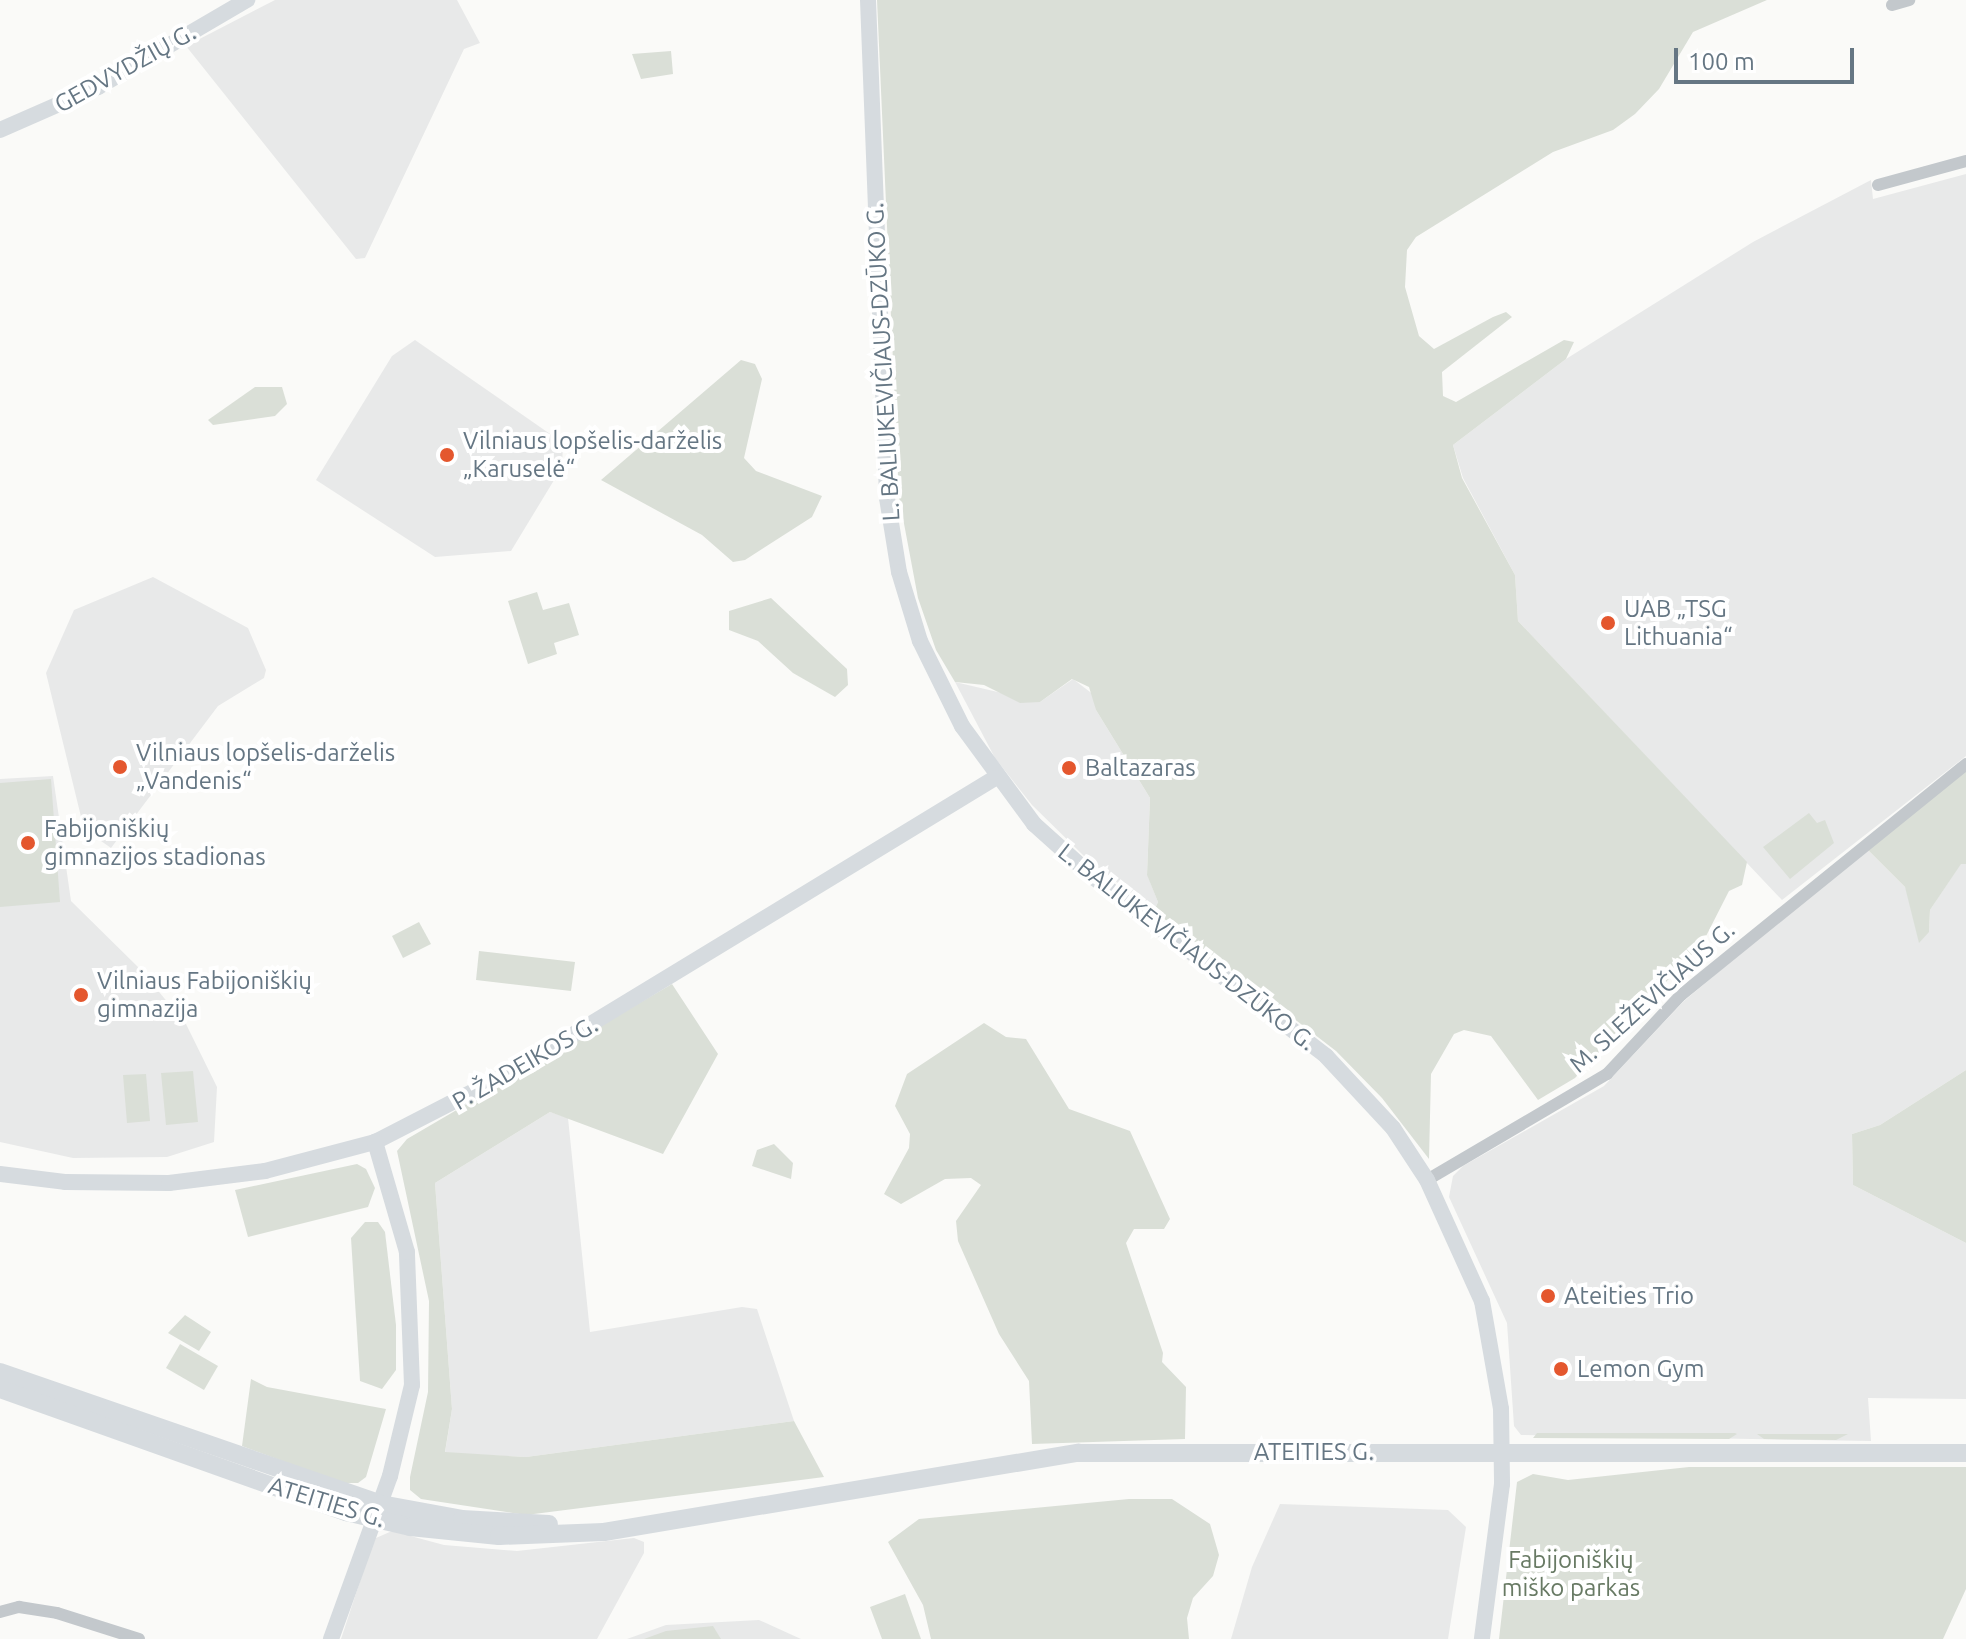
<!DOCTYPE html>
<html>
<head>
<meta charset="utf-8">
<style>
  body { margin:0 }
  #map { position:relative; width:1966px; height:1639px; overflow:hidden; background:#fafaf8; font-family:Ubuntu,sans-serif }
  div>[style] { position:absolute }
  .built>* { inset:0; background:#e8e9e9 }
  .green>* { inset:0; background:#dadfd7 }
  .street>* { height:12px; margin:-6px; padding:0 6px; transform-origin:6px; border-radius:6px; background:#c3c8cc }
  .secondary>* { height:16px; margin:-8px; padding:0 8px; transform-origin:8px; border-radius:8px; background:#d6dbdf }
  .primary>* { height:18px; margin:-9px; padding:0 9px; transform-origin:9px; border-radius:9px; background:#d6dbdf }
  .dots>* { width:22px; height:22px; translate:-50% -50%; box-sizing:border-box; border:4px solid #fff; border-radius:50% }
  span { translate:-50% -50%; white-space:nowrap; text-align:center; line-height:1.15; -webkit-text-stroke:8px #fff; paint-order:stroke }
  .street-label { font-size:24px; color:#657683 }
  .poi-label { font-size:24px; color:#657683 }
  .left { translate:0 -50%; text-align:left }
  .park-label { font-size:24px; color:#687a64 }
  .scale { position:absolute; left:1674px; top:48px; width:180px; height:36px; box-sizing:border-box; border:4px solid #657683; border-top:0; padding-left:10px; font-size:24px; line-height:28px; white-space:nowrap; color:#657683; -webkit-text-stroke:6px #fff; paint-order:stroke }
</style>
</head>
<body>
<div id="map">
  <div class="built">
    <i style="clip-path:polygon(275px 0,457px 0,480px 43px,464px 49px,365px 258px,356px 259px,186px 46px)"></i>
    <i style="clip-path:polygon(1966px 174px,1966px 756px,1782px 900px,1518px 621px,1515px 575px,1463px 478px,1453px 445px,1566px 359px,1753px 242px,1871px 180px,1873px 199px)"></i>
    <i style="clip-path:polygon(415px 340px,563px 443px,562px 467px,511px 551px,435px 557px,316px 480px,392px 356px)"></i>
    <i style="clip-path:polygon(153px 577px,248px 628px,266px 670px,264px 678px,218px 706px,111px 848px,84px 829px,46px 673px,74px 610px)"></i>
    <i style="clip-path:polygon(1073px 679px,1094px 695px,1096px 710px,1150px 798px,1147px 874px,1158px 902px,1154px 911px,1087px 859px,1032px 805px,995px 758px,955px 682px,1040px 702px)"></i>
    <i style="clip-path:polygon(53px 776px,71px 901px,138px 967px,186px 1024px,217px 1087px,214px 1142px,167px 1157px,73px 1158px,0 1142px,0 779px)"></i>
    <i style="clip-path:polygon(1866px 848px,1905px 887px,1929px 932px,1930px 910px,1961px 863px,1966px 864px,1966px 1070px,1880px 1125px,1852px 1134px,1853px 1185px,1966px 1243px,1966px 1399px,1868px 1398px,1871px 1441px,1521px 1435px,1514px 1426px,1507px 1323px,1449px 1197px,1453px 1176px,1463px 1166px,1604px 1086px,1684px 1001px)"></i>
    <i style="clip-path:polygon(550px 1112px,568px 1118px,590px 1332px,742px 1307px,757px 1309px,794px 1421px,526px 1457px,445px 1453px,452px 1409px,435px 1183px)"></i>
    <i style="clip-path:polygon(1280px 1504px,1448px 1510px,1466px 1527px,1448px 1639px,1231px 1639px,1252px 1567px)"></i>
    <i style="clip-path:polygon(392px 1531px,444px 1545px,517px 1551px,634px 1538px,644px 1542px,644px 1553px,597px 1639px,341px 1639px,371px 1548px,376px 1538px)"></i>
    <i style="clip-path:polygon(759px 1620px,801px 1639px,627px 1639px,666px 1625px)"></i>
  </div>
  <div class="green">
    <i style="clip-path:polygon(877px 0,1767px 0,1693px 32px,1659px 89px,1635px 114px,1613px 130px,1553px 152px,1416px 237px,1407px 250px,1405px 287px,1419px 336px,1434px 349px,1493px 317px,1506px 312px,1512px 317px,1442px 372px,1443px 396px,1456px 402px,1564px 340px,1574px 342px,1566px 359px,1453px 445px,1462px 478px,1515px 575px,1518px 621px,1747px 862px,1742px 885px,1729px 891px,1702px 944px,1575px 1078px,1538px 1100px,1491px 1036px,1464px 1030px,1454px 1034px,1431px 1074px,1429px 1159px,1382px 1098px,1336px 1051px,1154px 911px,1158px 902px,1147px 875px,1150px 798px,1096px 710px,1089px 687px,1072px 679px,1040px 702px,1020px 703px,984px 685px,955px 682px,936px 650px,918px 598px,899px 497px)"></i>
    <i style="clip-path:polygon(671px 51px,673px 74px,641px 79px,632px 54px)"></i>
    <i style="clip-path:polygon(741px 360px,755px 364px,762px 379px,744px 458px,756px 471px,822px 496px,812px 517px,745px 560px,733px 562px,702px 535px,601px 480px)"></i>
    <i style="clip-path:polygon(255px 387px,282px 387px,287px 404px,275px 416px,213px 425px,208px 420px)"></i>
    <i style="clip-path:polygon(537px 592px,543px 610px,569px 603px,579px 635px,554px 643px,557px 654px,528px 664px,508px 601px)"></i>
    <i style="clip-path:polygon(771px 598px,847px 669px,848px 685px,835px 697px,793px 673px,758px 641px,729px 630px,729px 611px)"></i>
    <i style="clip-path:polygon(1966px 770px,1966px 864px,1961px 864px,1930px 910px,1929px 932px,1919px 943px,1905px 887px,1866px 848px)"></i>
    <i style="clip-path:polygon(51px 779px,60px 902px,0 907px,0 783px)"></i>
    <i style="clip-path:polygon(1809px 813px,1817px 823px,1825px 820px,1834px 843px,1790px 879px,1763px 847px)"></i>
    <i style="clip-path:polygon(419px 922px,431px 944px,403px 958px,392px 936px)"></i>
    <i style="clip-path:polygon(479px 951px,575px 962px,571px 991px,476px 980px)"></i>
    <i style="clip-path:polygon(672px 984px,718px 1054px,663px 1154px,550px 1112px,435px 1183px,452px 1409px,445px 1452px,526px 1457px,794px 1421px,824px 1477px,526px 1515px,421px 1499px,410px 1490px,410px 1477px,428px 1392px,429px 1301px,397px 1151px,407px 1139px)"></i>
    <i style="clip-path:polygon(984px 1023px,1006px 1037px,1026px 1039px,1069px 1109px,1130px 1131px,1170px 1219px,1164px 1229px,1134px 1229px,1126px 1243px,1163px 1353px,1162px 1362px,1186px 1387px,1185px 1439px,1032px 1444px,1029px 1381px,999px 1334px,958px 1241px,956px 1221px,981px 1185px,971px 1178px,945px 1179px,901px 1204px,884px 1194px,909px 1148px,910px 1134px,895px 1106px,907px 1074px)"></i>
    <i style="clip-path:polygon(1966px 1070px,1966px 1243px,1853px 1185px,1852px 1134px,1880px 1125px)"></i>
    <i style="clip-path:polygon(193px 1071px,198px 1122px,166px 1125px,161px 1073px)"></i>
    <i style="clip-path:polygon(146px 1074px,150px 1121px,127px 1123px,123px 1075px)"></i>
    <i style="clip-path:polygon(774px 1144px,793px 1163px,791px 1179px,752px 1166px,757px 1150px)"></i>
    <i style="clip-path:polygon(357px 1164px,366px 1169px,375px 1188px,368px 1207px,248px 1237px,235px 1190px)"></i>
    <i style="clip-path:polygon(365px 1222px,378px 1222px,385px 1232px,396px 1325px,396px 1370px,382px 1389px,360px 1381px,351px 1238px)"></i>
    <i style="clip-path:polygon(185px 1315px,211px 1332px,199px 1351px,168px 1333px)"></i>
    <i style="clip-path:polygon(180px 1344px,218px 1366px,204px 1390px,166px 1368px)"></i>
    <i style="clip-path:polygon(251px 1379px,267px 1387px,386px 1409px,366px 1477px,358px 1483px,342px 1483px,242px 1446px)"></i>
    <i style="clip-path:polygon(1537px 1433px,1735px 1433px,1737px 1434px,1729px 1439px,1533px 1438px)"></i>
    <i style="clip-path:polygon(1757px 1434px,1848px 1434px,1836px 1440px,1764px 1439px)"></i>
    <i style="clip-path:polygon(1689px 1467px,1966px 1467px,1966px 1589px,1943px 1639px,1499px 1639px,1517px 1482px,1533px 1474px,1568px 1480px)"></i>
    <i style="clip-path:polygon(1129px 1499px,1172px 1499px,1210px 1524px,1219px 1555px,1213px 1576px,1193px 1598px,1187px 1618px,1189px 1639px,931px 1639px,923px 1605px,888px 1542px,919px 1519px)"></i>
    <i style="clip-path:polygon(905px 1594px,921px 1639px,882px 1639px,870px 1607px)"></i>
    <i style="clip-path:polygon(713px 1626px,721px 1639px,644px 1639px,666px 1631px)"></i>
  </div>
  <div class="street">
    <i style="left:1892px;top:5px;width:18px;rotate:-16deg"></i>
    <i style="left:1878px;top:185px;width:91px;rotate:-15.3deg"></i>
    <i style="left:1427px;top:1180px;width:209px;rotate:-30.5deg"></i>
    <i style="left:1607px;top:1074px;width:108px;rotate:-46.9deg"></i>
    <i style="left:1681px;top:995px;width:367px;rotate:-39deg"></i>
    <i style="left:0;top:1612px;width:20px;rotate:-15deg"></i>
    <i style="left:19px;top:1607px;width:38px;rotate:9deg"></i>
    <i style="left:57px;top:1613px;width:86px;rotate:17.6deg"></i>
  </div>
  <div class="secondary">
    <i style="left:868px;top:0;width:498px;rotate:87.8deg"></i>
    <i style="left:887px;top:498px;width:75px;rotate:80.8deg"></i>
    <i style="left:899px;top:572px;width:72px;rotate:73.1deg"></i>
    <i style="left:920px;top:641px;width:95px;rotate:63.7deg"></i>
    <i style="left:962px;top:726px;width:122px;rotate:53.7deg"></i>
    <i style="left:1034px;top:824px;width:79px;rotate:41.9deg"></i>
    <i style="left:1093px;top:877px;width:294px;rotate:37.5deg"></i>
    <i style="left:1326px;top:1056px;width:98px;rotate:47.1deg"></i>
    <i style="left:1393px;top:1128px;width:62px;rotate:56.8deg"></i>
    <i style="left:1427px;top:1180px;width:133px;rotate:65.6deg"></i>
    <i style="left:1482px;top:1301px;width:110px;rotate:80deg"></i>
    <i style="left:1501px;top:1409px;width:75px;rotate:89.2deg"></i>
    <i style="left:1502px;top:1484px;width:156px;rotate:97.4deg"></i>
    <i style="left:0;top:130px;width:107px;rotate:-23.7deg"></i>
    <i style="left:98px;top:87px;width:173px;rotate:-30.3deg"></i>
    <i style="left:0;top:1174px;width:65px;rotate:7deg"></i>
    <i style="left:65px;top:1182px;width:104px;rotate:0.6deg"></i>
    <i style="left:169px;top:1183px;width:97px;rotate:-7.1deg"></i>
    <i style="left:265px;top:1171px;width:114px;rotate:-14.8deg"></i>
    <i style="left:375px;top:1142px;width:157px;rotate:-27.2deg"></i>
    <i style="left:515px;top:1070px;width:562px;rotate:-31.31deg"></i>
    <i style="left:331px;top:1639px;width:173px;rotate:-70.1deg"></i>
    <i style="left:390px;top:1476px;width:94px;rotate:-76.4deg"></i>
    <i style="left:412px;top:1385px;width:133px;rotate:-92.2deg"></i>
    <i style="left:407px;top:1252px;width:115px;rotate:-106.2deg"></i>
  </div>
  <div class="primary">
    <i style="left:0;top:1372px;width:403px;rotate:19.1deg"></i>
    <i style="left:381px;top:1504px;width:82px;rotate:10.5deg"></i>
    <i style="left:462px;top:1519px;width:87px;rotate:3.3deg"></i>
    <i style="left:0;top:1389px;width:367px;rotate:19.6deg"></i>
    <i style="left:346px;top:1512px;width:66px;rotate:13.2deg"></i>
    <i style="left:410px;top:1527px;width:89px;rotate:5.8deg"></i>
    <i style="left:499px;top:1536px;width:105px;rotate:-2.2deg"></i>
    <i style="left:604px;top:1532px;width:481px;rotate:-9.5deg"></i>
    <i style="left:1078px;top:1453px;width:888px"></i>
  </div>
  <div class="dots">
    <i style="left:447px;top:455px;background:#e4572e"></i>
    <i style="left:1608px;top:623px;background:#e4572e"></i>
    <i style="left:120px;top:767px;background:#e4572e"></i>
    <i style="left:1069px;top:768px;background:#e4572e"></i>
    <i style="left:28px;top:843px;background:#e4572e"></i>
    <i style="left:81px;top:995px;background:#e4572e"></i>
    <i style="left:1548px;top:1296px;background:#e4572e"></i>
    <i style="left:1561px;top:1369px;background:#e4572e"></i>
  </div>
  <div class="street-label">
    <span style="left:125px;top:68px;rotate:-29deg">GEDVYDŽIŲ G.</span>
    <span style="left:883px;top:362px;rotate:-93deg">L. BALIUKEVIČIAUS-DZŪKO G.</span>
    <span style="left:1187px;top:947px;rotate:38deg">L. BALIUKEVIČIAUS-DZŪKO G.</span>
    <span style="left:1652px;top:997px;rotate:-42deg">M. SLEŽEVIČIAUS G.</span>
    <span style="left:525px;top:1063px;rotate:-30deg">P. ŽADEIKOS G.</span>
    <span style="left:1314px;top:1452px">ATEITIES G.</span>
    <span style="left:327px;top:1502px;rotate:17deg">ATEITIES G.</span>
  </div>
  <div class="poi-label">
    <span class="left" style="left:463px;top:455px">Vilniaus lopšelis-darželis<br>„Karuselė“</span>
    <span class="left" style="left:1624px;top:623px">UAB „TSG<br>Lithuania“</span>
    <span class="left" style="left:136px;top:767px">Vilniaus lopšelis-darželis<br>„Vandenis“</span>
    <span class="left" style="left:1085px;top:768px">Baltazaras</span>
    <span class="left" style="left:44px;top:843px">Fabijoniškių<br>gimnazijos stadionas</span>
    <span class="left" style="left:97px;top:995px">Vilniaus Fabijoniškių<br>gimnazija</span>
    <span class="left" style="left:1564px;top:1296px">Ateities Trio</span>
    <span class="left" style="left:1577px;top:1369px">Lemon Gym</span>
  </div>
  <div class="park-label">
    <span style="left:1571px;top:1574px">Fabijoniškių<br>miško parkas</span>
  </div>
  <div class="scale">100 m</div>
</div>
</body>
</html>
